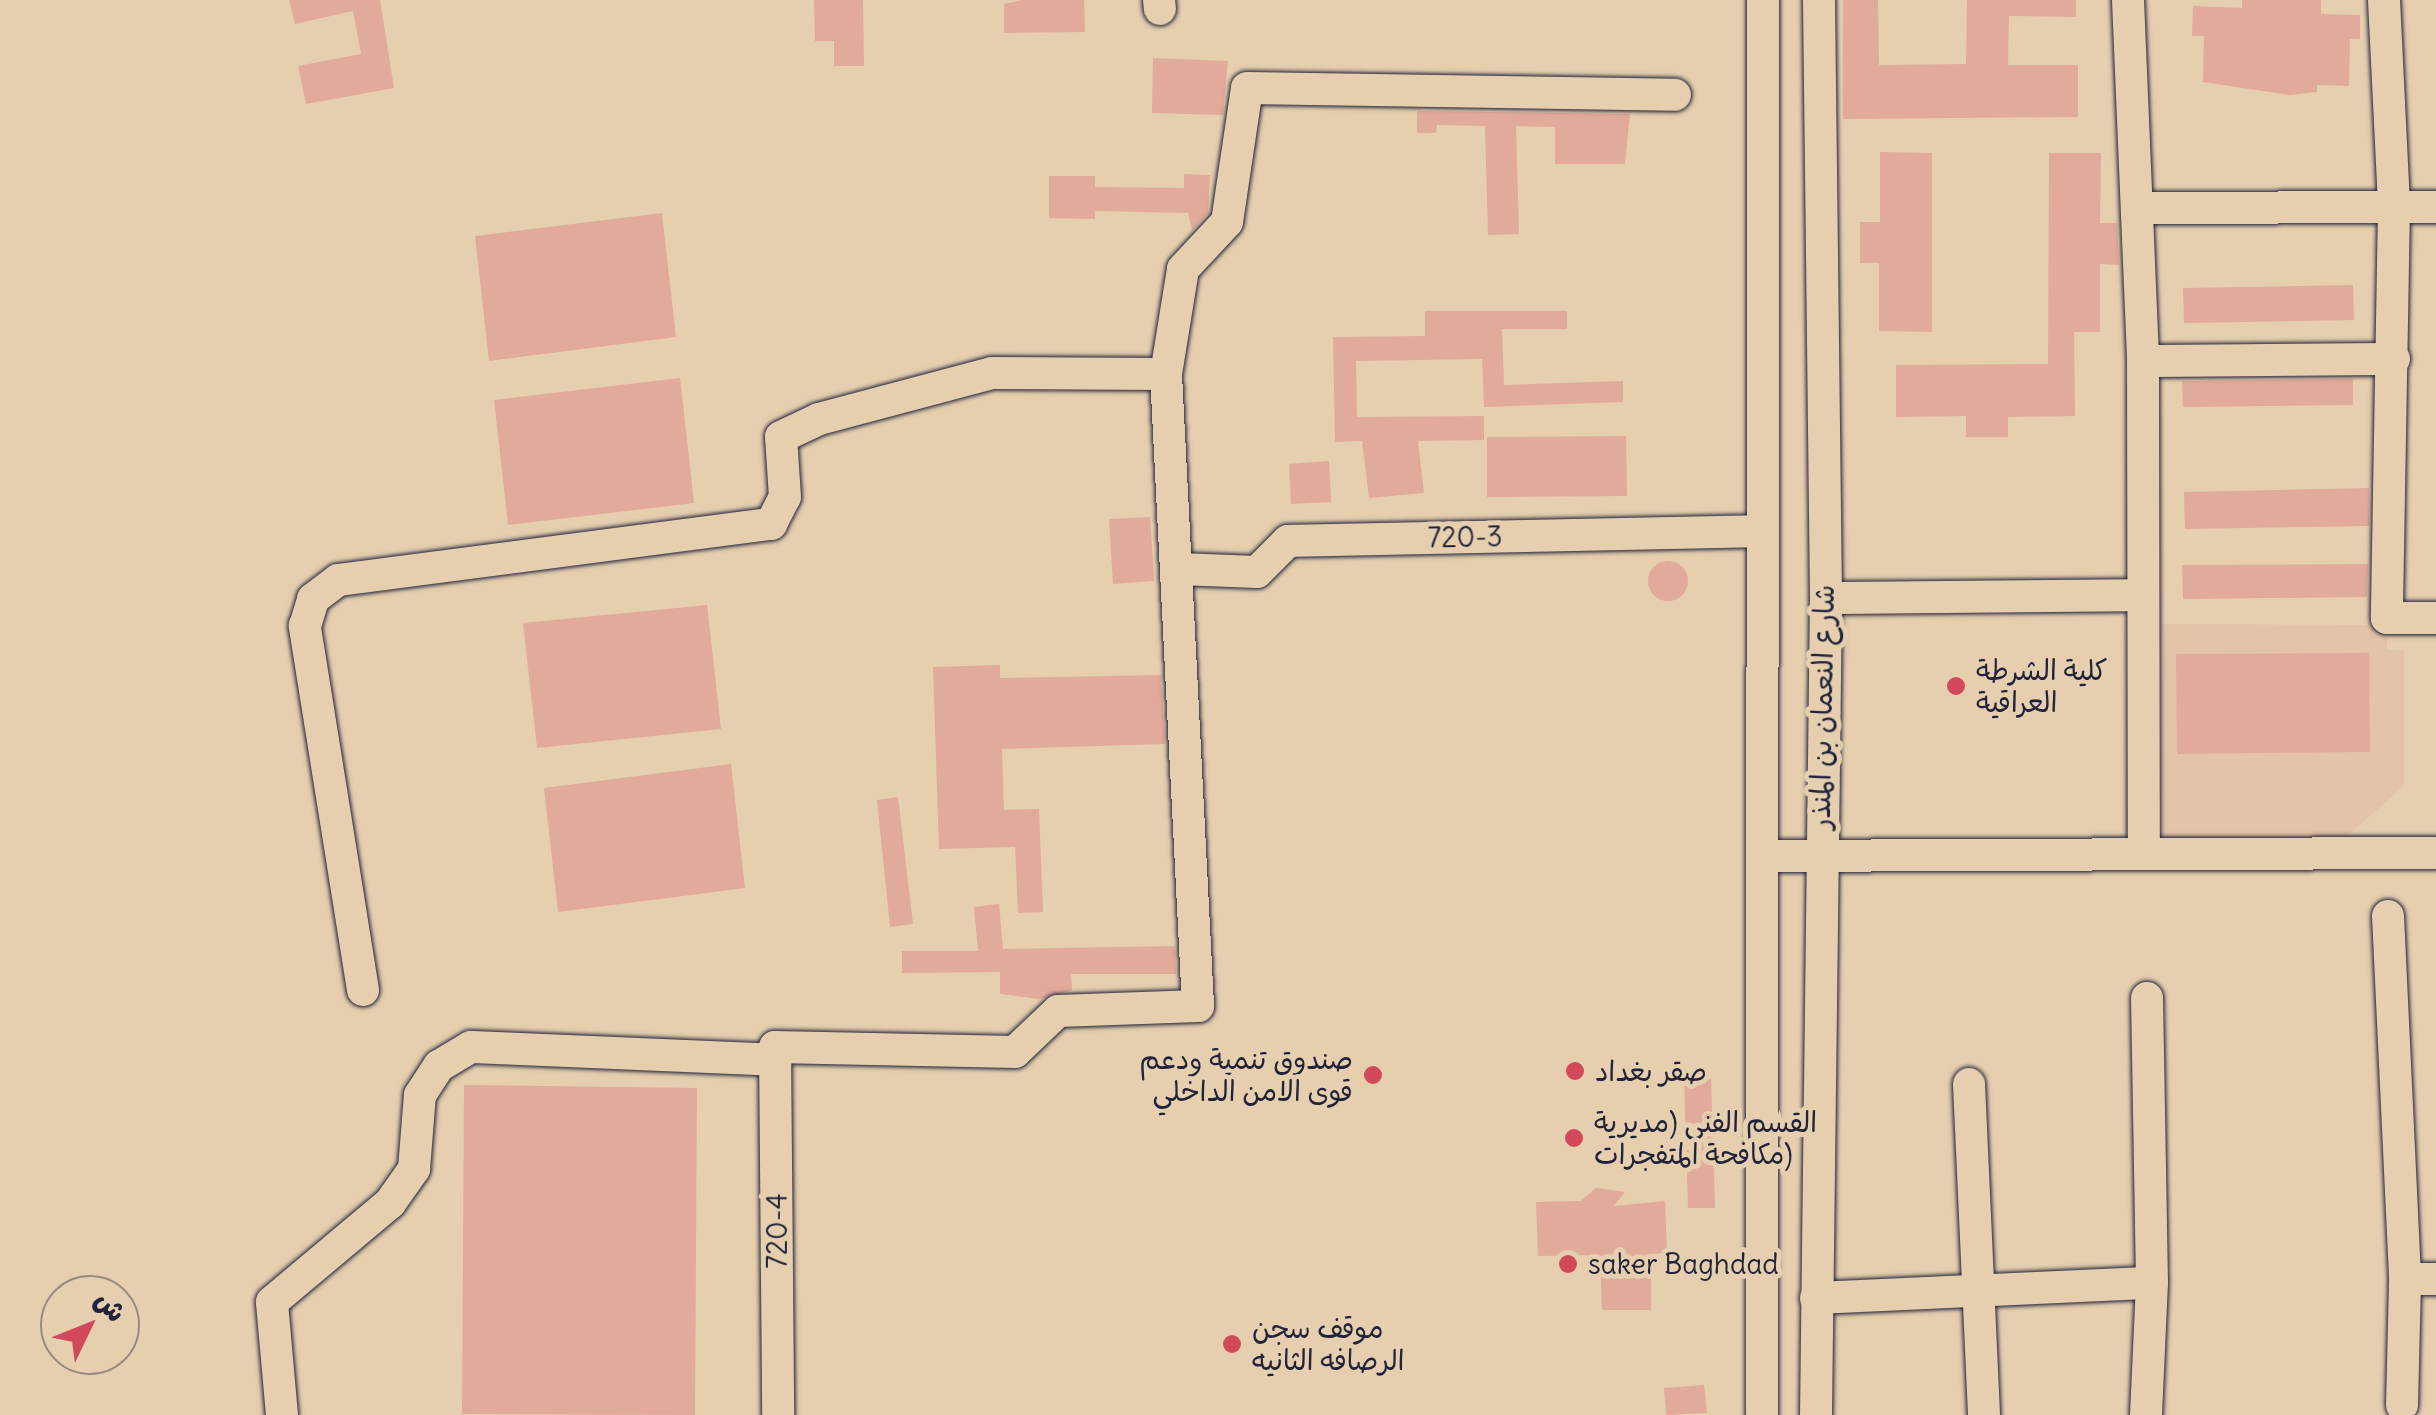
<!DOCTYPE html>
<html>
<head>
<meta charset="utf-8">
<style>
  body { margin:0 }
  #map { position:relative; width:2436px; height:1415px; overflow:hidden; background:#e5cfae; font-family:Delius,"Playpen Sans Arabic",sans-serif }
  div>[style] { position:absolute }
  .built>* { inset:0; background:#e4c4a8 }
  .building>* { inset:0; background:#e2aa9b }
  .round { border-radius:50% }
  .roads { filter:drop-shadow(0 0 2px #22223b) drop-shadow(0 0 2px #22223b) }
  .minor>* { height:32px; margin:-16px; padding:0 16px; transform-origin:16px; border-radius:16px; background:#e5cfae }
  .dots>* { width:28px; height:28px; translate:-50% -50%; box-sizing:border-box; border:5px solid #e5cfae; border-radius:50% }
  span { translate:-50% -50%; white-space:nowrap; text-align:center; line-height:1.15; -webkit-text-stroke:10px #e5cfae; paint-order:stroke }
  .street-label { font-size:28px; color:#22223b }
  .poi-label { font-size:28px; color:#22223b }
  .left { translate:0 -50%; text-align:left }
  .right { translate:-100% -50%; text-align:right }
  .north { position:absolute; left:40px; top:1275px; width:100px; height:100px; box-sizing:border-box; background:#e5cfae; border:2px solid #978a80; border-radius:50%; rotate:47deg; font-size:28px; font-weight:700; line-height:40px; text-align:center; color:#22223b }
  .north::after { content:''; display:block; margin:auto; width:35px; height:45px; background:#d1495b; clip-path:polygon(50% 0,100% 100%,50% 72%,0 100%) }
</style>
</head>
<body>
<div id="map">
  <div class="built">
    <i style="clip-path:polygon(2163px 624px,2387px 625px,2387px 650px,2404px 650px,2404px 786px,2343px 840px,2163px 839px)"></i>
  </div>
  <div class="building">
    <i style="clip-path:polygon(289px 0,380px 0,394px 88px,306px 104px,298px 66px,361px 54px,353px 11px,295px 24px)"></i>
    <i style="clip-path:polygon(814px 0,863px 0,864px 66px,834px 66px,834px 41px,815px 41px)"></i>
    <i style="clip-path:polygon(1022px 0,1084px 0,1085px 32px,1004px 33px,1004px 4px)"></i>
    <i style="clip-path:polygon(1843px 0,1878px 0,1879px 65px,1966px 64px,1967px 0,2076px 0,2076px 17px,2009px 16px,2008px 65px,2078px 65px,2078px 117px,1843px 119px)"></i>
    <i style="clip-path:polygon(2242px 0,2321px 0,2321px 14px,2360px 15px,2360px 39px,2350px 39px,2349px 86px,2317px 85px,2317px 92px,2290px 95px,2203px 82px,2204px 36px,2192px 36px,2193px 6px,2242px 8px)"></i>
    <i style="clip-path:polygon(1153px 58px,1228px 61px,1223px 115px,1152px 113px)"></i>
    <i style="clip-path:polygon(1417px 111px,1630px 114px,1625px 164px,1555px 164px,1555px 127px,1516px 126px,1519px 234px,1488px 235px,1485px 126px,1437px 125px,1436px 133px,1417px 133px)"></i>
    <i style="clip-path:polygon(1880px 152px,1932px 153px,1932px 332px,1879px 331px,1879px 263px,1860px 263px,1860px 222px,1880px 222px)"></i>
    <i style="clip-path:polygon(2049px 153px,2101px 153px,2100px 223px,2117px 223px,2119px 265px,2100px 264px,2100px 332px,2074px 332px,2075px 416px,2008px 417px,2008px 437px,1966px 437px,1966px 416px,1896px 417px,1896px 365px,2048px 364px)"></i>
    <i style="clip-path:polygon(1184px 174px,1210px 175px,1208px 213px,1192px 230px,1188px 213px,1095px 211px,1095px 219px,1049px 218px,1049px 176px,1095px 176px,1095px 187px,1184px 188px)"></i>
    <i style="clip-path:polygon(662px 213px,676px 337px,489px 361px,475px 236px)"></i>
    <i style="clip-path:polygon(2353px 285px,2354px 320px,2184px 323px,2183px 288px)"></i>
    <i style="clip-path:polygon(1425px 311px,1567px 311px,1567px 329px,1502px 329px,1504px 385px,1623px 381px,1623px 402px,1484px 407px,1482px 359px,1356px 361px,1357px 417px,1484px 416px,1484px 440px,1418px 441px,1424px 493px,1369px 498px,1362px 441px,1335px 442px,1333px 337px,1425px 336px)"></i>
    <i style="clip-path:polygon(680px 378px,694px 503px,508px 525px,494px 400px)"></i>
    <i style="clip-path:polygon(2353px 379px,2353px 405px,2183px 407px,2182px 381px)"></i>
    <i style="clip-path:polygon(1626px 436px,1627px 496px,1487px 497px,1487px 437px)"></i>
    <i style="clip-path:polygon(1329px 461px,1331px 502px,1291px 504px,1289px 464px)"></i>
    <i style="clip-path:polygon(2369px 488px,2369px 526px,2185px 529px,2184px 492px)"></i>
    <i style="clip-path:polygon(1150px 517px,1154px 581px,1113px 584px,1109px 519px)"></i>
    <i class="round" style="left:1648px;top:561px;width:40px;height:40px"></i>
    <i style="clip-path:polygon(2368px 564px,2367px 597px,2183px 599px,2182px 565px)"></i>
    <i style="clip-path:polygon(707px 605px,721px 729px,537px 748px,523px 623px)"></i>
    <i style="clip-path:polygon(2369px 653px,2370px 752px,2177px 754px,2176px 654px)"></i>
    <i style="clip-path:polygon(1000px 665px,1000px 678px,1161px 675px,1165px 744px,1002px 749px,1004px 810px,1039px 809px,1043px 912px,1018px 913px,1015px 847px,939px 849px,933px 667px)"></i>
    <i style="clip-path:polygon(731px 764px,745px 888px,558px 912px,544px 788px)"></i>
    <i style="clip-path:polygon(898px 797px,913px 924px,890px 927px,877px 800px)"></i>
    <i style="clip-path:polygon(999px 904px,1003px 949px,1175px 946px,1176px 974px,1071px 974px,1072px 990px,1040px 999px,1000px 994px,1000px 972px,902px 973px,902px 951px,978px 951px,974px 907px)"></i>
    <i style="clip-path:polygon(1711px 1079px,1715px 1208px,1688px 1208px,1684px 1081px)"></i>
    <i style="clip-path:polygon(464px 1085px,697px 1088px,695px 1415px,462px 1414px)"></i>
    <i style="clip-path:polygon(1596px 1188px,1625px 1192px,1614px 1206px,1665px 1201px,1667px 1253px,1651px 1254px,1651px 1310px,1602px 1310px,1600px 1255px,1538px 1256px,1536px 1202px,1581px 1201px)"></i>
    <i style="clip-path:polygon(1704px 1385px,1707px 1413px,1666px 1415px,1664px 1388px)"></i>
  </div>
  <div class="roads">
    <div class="minor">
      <i style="left:1159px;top:0;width:9px;rotate:84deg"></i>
      <i style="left:2128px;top:0;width:361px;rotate:87.6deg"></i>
      <i style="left:2143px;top:361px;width:491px;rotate:89.9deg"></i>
      <i style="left:2384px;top:0;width:207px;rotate:87.2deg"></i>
      <i style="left:2394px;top:207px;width:411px;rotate:91deg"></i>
      <i style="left:2387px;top:618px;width:49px"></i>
      <i style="left:2137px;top:208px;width:299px;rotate:-0.2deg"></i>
      <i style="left:2143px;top:361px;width:251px;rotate:-0.5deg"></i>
      <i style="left:1166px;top:374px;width:106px;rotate:-80.8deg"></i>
      <i style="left:1183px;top:269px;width:64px;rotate:-46.9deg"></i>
      <i style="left:1227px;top:222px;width:135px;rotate:-81.5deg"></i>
      <i style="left:1247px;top:88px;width:428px;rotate:0.9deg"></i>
      <i style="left:1179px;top:569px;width:78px;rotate:2.2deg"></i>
      <i style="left:1257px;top:572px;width:44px;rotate:-45deg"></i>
      <i style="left:1288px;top:541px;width:475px;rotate:-1.2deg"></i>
      <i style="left:1826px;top:598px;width:316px;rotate:-0.5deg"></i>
      <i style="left:1763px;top:856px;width:673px;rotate:-0.26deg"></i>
      <i style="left:2388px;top:916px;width:363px;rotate:87.3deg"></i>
      <i style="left:2405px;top:1279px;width:31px"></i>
      <i style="left:363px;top:990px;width:369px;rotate:-99.1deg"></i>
      <i style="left:305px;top:626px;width:28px;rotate:-73deg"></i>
      <i style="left:313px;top:599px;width:31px;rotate:-37deg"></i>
      <i style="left:338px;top:580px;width:437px;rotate:-7.4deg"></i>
      <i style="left:771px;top:524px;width:30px;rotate:-63deg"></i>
      <i style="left:785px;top:497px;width:60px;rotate:-93.8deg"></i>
      <i style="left:781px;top:437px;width:42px;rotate:-25.3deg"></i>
      <i style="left:819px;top:419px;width:179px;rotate:-14.9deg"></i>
      <i style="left:992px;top:373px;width:174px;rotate:0.3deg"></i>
      <i style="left:1166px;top:374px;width:633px;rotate:87.1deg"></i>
      <i style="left:1198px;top:1006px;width:140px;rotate:178deg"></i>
      <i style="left:1058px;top:1011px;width:59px;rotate:136.4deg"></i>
      <i style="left:1015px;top:1052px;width:240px;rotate:-178.8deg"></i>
      <i style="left:775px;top:1047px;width:368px;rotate:89.5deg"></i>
      <i style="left:1969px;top:1084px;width:331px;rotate:87.4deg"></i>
      <i style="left:1816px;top:1298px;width:336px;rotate:-2.6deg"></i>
      <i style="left:2402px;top:1405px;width:126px;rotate:-88.6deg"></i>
      <i style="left:282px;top:1415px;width:113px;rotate:-95.1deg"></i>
      <i style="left:272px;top:1302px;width:154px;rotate:-40deg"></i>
      <i style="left:390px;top:1203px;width:42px;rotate:-54.8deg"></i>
      <i style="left:414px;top:1169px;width:74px;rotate:-85.4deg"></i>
      <i style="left:420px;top:1095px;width:35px;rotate:-57deg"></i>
      <i style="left:439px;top:1066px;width:37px;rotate:-31deg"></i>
      <i style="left:471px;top:1047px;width:305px;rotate:2.4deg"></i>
      <i style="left:1762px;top:1415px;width:1415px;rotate:-89.96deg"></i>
      <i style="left:1816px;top:1415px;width:817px;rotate:-89.3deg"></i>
      <i style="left:1826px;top:598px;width:598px;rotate:-90.67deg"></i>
      <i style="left:2146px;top:1415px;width:132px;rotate:-87.4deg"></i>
      <i style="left:2152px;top:1283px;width:285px;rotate:-91deg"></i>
    </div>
  </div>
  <div class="dots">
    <i style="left:1956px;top:686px;background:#d1495b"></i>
    <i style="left:1575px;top:1071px;background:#d1495b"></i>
    <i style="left:1373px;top:1075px;background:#d1495b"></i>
    <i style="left:1574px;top:1138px;background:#d1495b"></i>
    <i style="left:1568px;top:1264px;background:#d1495b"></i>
    <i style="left:1232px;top:1344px;background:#d1495b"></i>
  </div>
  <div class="street-label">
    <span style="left:1465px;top:537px;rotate:-1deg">720-3</span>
    <span style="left:1822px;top:707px;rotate:-89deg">شارع النعمان بن المنذر</span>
    <span style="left:777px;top:1231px;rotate:-90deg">720-4</span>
  </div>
  <div class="poi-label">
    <span class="left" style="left:1976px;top:686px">كلية الشرطة<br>العراقية</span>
    <span class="right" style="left:1353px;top:1075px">صندوق تنمية ودعم<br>قوى الامن الداخلي</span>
    <span class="left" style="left:1595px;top:1071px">صقر بغداد</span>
    <span class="left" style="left:1594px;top:1138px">القسم الفني (مديرية<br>مكافحة المتفجرات)</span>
    <span class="left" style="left:1588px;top:1264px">saker Baghdad</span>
    <span class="left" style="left:1252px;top:1344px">موقف سجن<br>الرصافه الثانيه</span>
  </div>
  <div class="north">ش</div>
</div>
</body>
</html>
